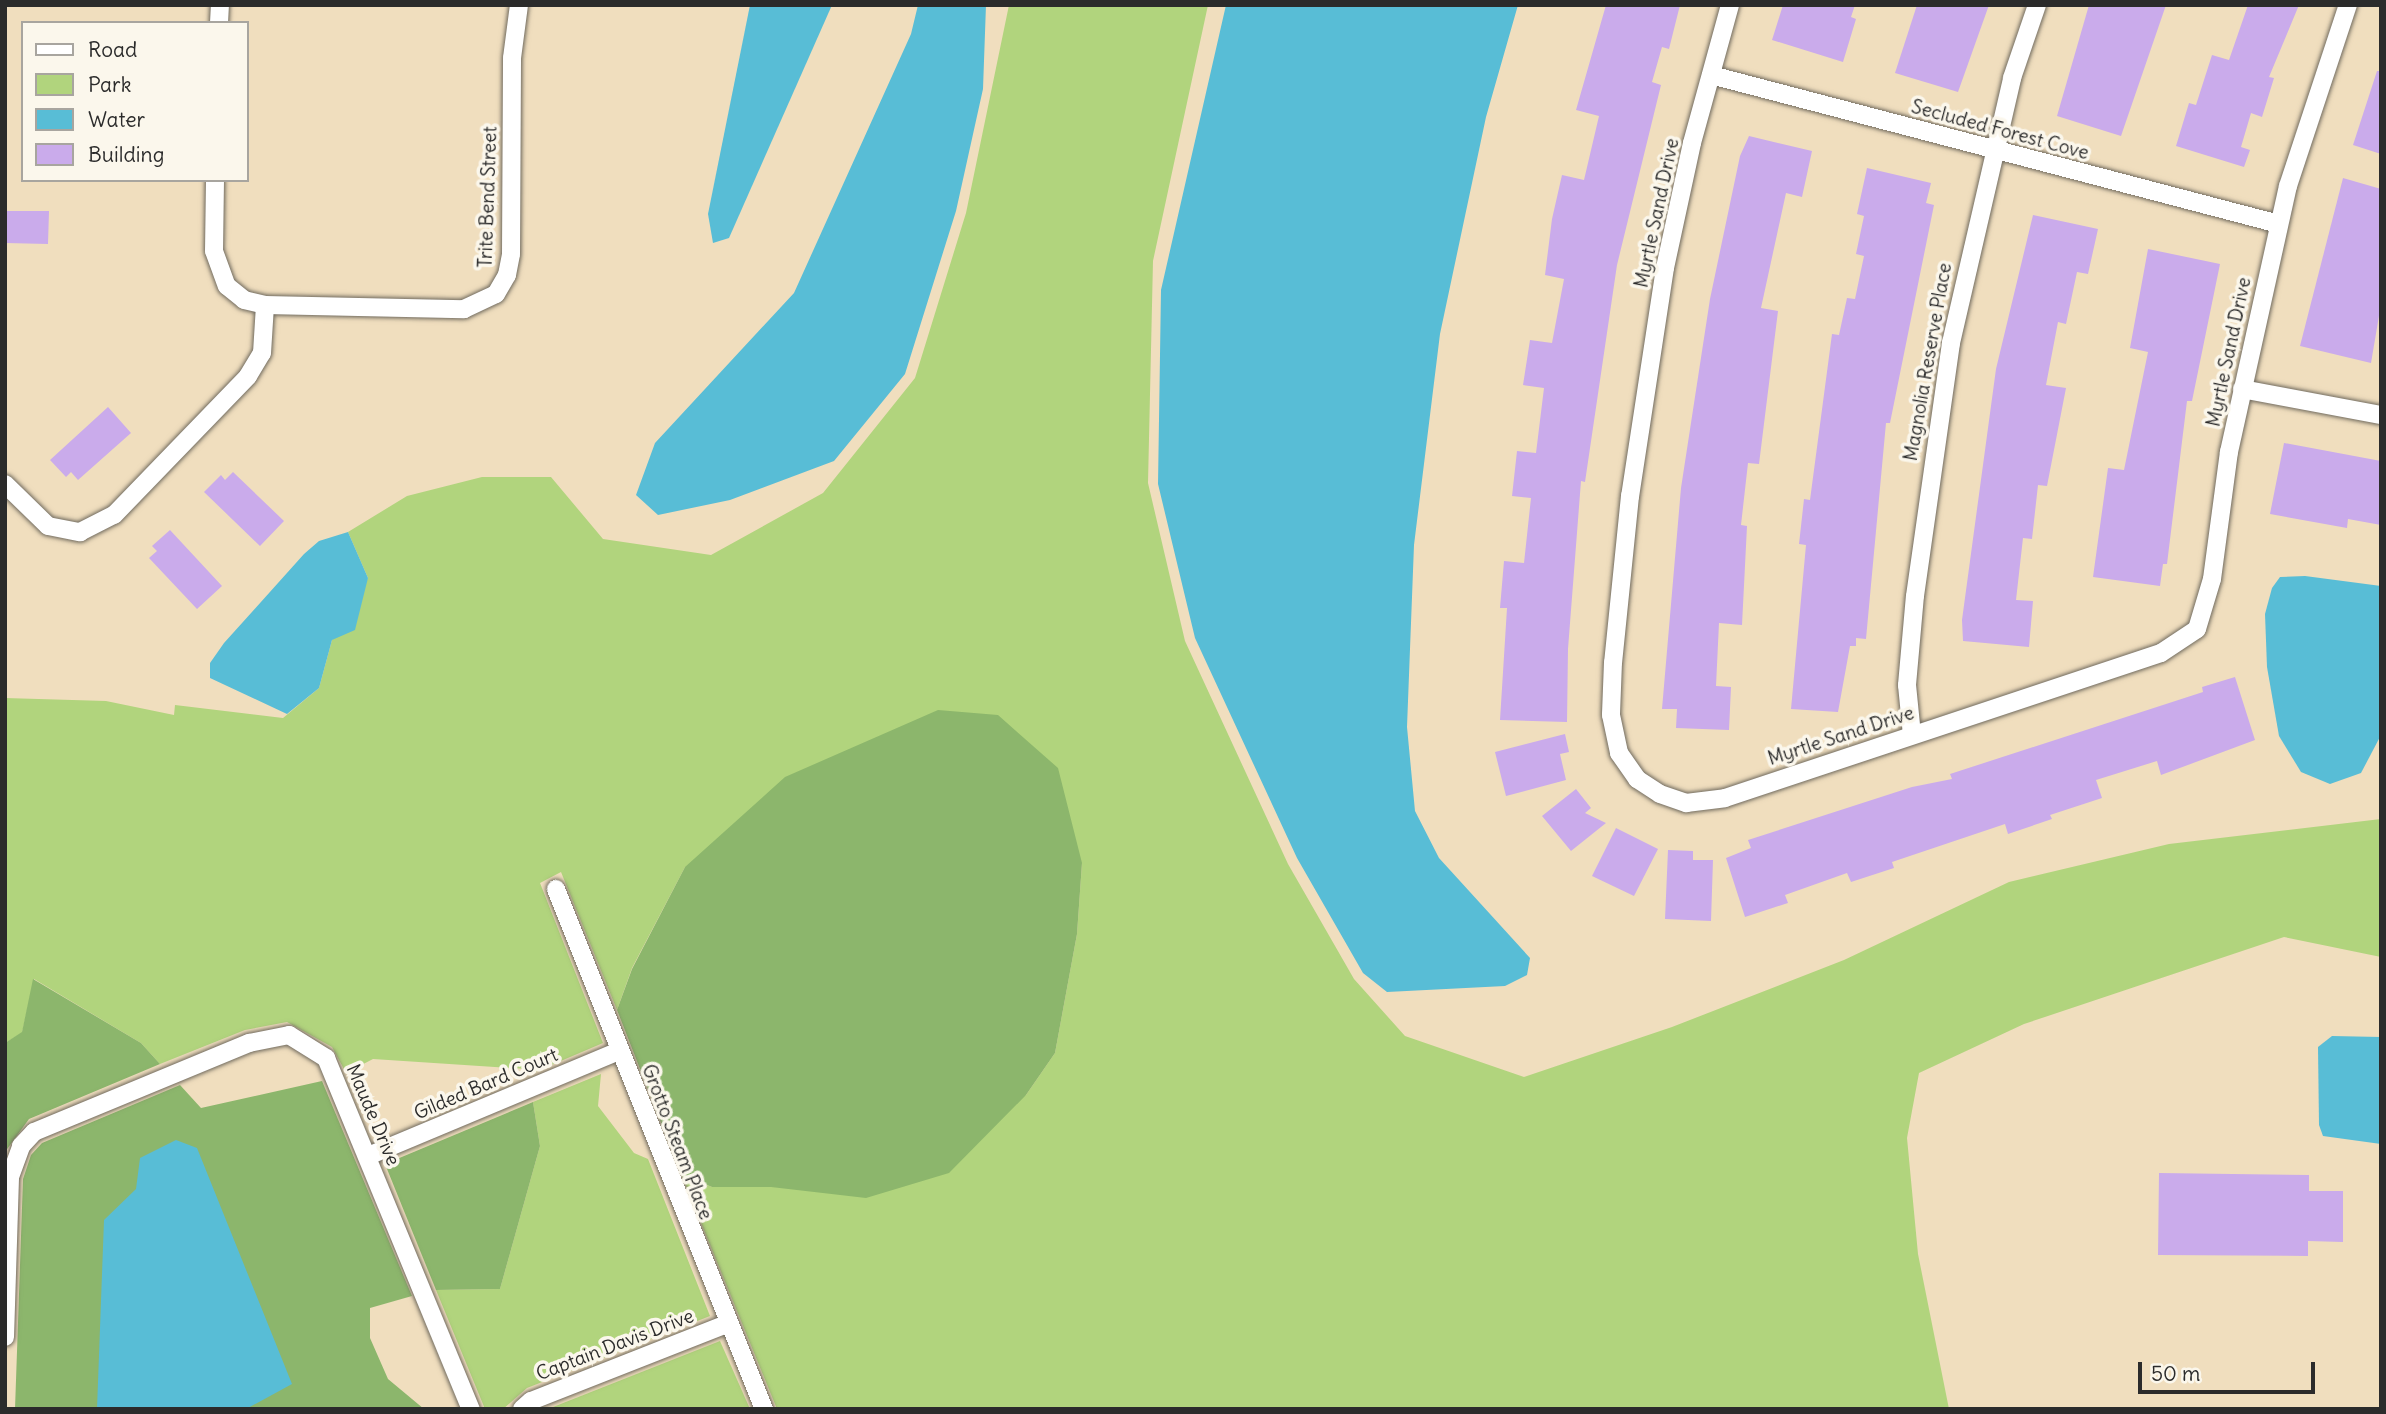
<!DOCTYPE html>
<html>
<head>
<meta charset="utf-8">
<style>
  body { margin:0 }
  #map { position:relative; width:2386px; height:1414px; overflow:hidden; background:#f0debe; font-family:Delius,sans-serif }
  div>[style] { position:absolute }
  .green>* { inset:0; background:#b1d47d }
  .forest>* { inset:0; background:#8cb66c }
  .water>* { inset:0; background:#58bdd6 }
  .building>* { inset:0; background:#caabeb }
  .roads { filter:drop-shadow(0 0 2px #706a5e) drop-shadow(0 0 2px #706a5e) }
  .minor>* { height:18px; margin:-9px; padding:0 9px; transform-origin:9px; border-radius:9px; background:#fff }
  span { translate:-50% -50%; white-space:nowrap; text-align:center; line-height:1.15; -webkit-text-stroke:7px #fbf7ec; paint-order:stroke }
  .street-label { font-size:19px; color:#2b2b2b }
  .frame { position:absolute; inset:0; border:7px solid #2b2b2b; pointer-events:none }
  .legend { position:absolute; left:21px; top:21px; width:228px; height:161px; box-sizing:border-box; background:#fbf7ec; border:2px solid #a8a59f; margin:0; padding:9px 12px; list-style:none; font-size:21px; color:#2b2b2b }
  .legend li { display:flex; align-items:center; gap:14px; height:35px }
  .legend b { width:35px; border:2px solid #a8a59f }
  .scale { position:absolute; left:2138px; top:1362px; width:177px; height:32px; box-sizing:border-box; border:4px solid #2b2b2b; border-top:0; padding-left:9px; font-size:21px; line-height:24px; white-space:nowrap; color:#2b2b2b; -webkit-text-stroke:5px #fbf7ec; paint-order:stroke }
</style>
</head>
<body>
<div id="map">
  <div class="green">
    <i style="clip-path:polygon(1009px 5px,1208px 5px,1153px 261px,1148px 483px,1185px 641px,1288px 864px,1354px 979px,1405px 1036px,1524px 1077px,1672px 1027px,1844px 960px,2009px 882px,2169px 844px,2381px 819px,2381px 957px,2284px 937px,2024px 1024px,1919px 1073px,1907px 1138px,1918px 1254px,1949px 1409px,777px 1409px,681px 1174px,712px 1187px,771px 1187px,1026px 1095px,1055px 1053px,1077px 934px,1082px 863px,685px 867px,632px 968px,617px 1010px,561px 872px,540px 883px,603px 1043px,528px 1075px,527px 1069px,373px 1059px,346px 1073px,332px 1047px,287px 1022px,245px 1030px,160px 1064px,141px 1043px,34px 979px,22px 1033px,5px 1043px,5px 698px,106px 701px,174px 715px,175px 705px,283px 718px,319px 688px,332px 640px,368px 578px,348px 532px,407px 496px,482px 477px,551px 477px,603px 539px,711px 555px,823px 493px,915px 378px,966px 213px)"></i>
    <i style="clip-path:polygon(601px 1074px,598px 1106px,634px 1153px,648px 1159px,710px 1316px,527px 1388px,503px 1409px,485px 1409px,436px 1290px,500px 1289px,540px 1146px,533px 1102px)"></i>
    <i style="clip-path:polygon(720px 1341px,750px 1409px,548px 1409px)"></i>
  </div>
  <div class="forest">
    <i style="clip-path:polygon(938px 710px,998px 715px,1058px 768px,1082px 863px,1077px 934px,1055px 1053px,1026px 1095px,949px 1173px,866px 1198px,771px 1187px,712px 1187px,681px 1174px,617px 1010px,632px 969px,685px 867px,785px 777px)"></i>
    <i style="clip-path:polygon(33px 979px,141px 1043px,160px 1064px,29px 1119px,5px 1152px,5px 1043px,22px 1032px)"></i>
    <i style="clip-path:polygon(322px 1081px,412px 1296px,370px 1308px,370px 1338px,388px 1379px,424px 1409px,15px 1409px,23px 1179px,31px 1155px,42px 1143px,180px 1085px,201px 1108px)"></i>
    <i style="clip-path:polygon(533px 1102px,540px 1146px,500px 1289px,436px 1290px,385px 1164px)"></i>
  </div>
  <div class="water">
    <i style="clip-path:polygon(750px 5px,832px 5px,729px 238px,713px 243px,708px 214px)"></i>
    <i style="clip-path:polygon(918px 5px,986px 5px,983px 89px,956px 211px,905px 374px,834px 461px,730px 500px,658px 515px,636px 495px,655px 443px,794px 293px,911px 34px)"></i>
    <i style="clip-path:polygon(1226px 5px,1518px 5px,1486px 117px,1440px 334px,1414px 545px,1407px 727px,1415px 811px,1439px 858px,1530px 958px,1527px 975px,1505px 986px,1387px 992px,1363px 973px,1297px 858px,1195px 638px,1158px 484px,1161px 290px)"></i>
    <i style="clip-path:polygon(348px 532px,368px 578px,355px 630px,332px 640px,319px 688px,287px 714px,210px 678px,210px 663px,224px 643px,304px 554px,319px 541px)"></i>
    <i style="clip-path:polygon(2305px 576px,2381px 586px,2381px 735px,2361px 773px,2330px 784px,2301px 772px,2279px 736px,2267px 667px,2265px 614px,2272px 588px,2280px 577px)"></i>
    <i style="clip-path:polygon(2332px 1036px,2381px 1037px,2381px 1144px,2323px 1136px,2319px 1125px,2318px 1047px)"></i>
    <i style="clip-path:polygon(176px 1140px,197px 1148px,292px 1384px,246px 1409px,97px 1409px,104px 1220px,136px 1189px,140px 1158px)"></i>
  </div>
  <div class="building">
    <i style="clip-path:polygon(1606px 5px,1680px 5px,1669px 49px,1662px 47px,1652px 82px,1661px 85px,1617px 265px,1585px 482px,1581px 481px,1568px 649px,1567px 722px,1500px 720px,1507px 608px,1500px 608px,1504px 561px,1524px 563px,1531px 498px,1512px 496px,1517px 451px,1536px 453px,1544px 388px,1523px 385px,1530px 340px,1552px 343px,1564px 279px,1545px 275px,1552px 219px,1562px 175px,1584px 180px,1599px 116px,1576px 110px)"></i>
    <i style="clip-path:polygon(1783px 5px,1855px 5px,1851px 17px,1856px 19px,1843px 62px,1772px 40px)"></i>
    <i style="clip-path:polygon(1917px 5px,1989px 5px,1958px 92px,1895px 73px)"></i>
    <i style="clip-path:polygon(2089px 5px,2166px 5px,2121px 136px,2057px 116px)"></i>
    <i style="clip-path:polygon(2248px 5px,2299px 5px,2269px 77px,2274px 78px,2262px 117px,2251px 113px,2241px 147px,2250px 150px,2244px 167px,2176px 146px,2189px 103px,2196px 105px,2212px 55px,2229px 60px)"></i>
    <i style="clip-path:polygon(2377px 71px,2381px 71px,2381px 154px,2353px 145px)"></i>
    <i style="clip-path:polygon(1749px 136px,1812px 151px,1802px 197px,1786px 193px,1761px 308px,1778px 311px,1759px 464px,1748px 463px,1741px 525px,1747px 526px,1742px 625px,1719px 623px,1716px 686px,1731px 687px,1729px 730px,1676px 728px,1677px 709px,1662px 709px,1681px 488px,1710px 299px,1740px 156px)"></i>
    <i style="clip-path:polygon(1867px 168px,1931px 183px,1926px 203px,1934px 205px,1890px 423px,1886px 423px,1866px 639px,1856px 638px,1856px 646px,1850px 646px,1838px 712px,1791px 709px,1806px 545px,1799px 544px,1804px 499px,1810px 500px,1832px 334px,1839px 335px,1847px 298px,1855px 299px,1864px 256px,1856px 254px,1864px 216px,1857px 214px)"></i>
    <i style="clip-path:polygon(2343px 178px,2381px 189px,2381px 304px,2371px 363px,2300px 346px)"></i>
    <i style="clip-path:polygon(5px 211px,49px 211px,48px 244px,5px 243px)"></i>
    <i style="clip-path:polygon(2033px 215px,2098px 229px,2088px 274px,2077px 272px,2066px 324px,2058px 322px,2046px 385px,2066px 388px,2047px 486px,2038px 485px,2032px 539px,2023px 538px,2016px 600px,2033px 601px,2029px 647px,1963px 641px,1962px 620px,1996px 369px)"></i>
    <i style="clip-path:polygon(2148px 249px,2220px 264px,2192px 401px,2187px 401px,2167px 564px,2163px 564px,2160px 586px,2093px 577px,2108px 468px,2124px 470px,2148px 352px,2130px 348px)"></i>
    <i style="clip-path:polygon(108px 407px,131px 433px,78px 480px,71px 472px,66px 477px,50px 460px)"></i>
    <i style="clip-path:polygon(2284px 443px,2381px 461px,2381px 525px,2348px 519px,2347px 528px,2270px 514px)"></i>
    <i style="clip-path:polygon(233px 472px,284px 521px,260px 546px,204px 492px,221px 475px,225px 480px)"></i>
    <i style="clip-path:polygon(170px 530px,222px 586px,197px 609px,149px 558px,157px 551px,152px 546px)"></i>
    <i style="clip-path:polygon(2235px 677px,2255px 740px,2161px 775px,2157px 761px,2096px 780px,2102px 798px,2050px 815px,2052px 819px,2008px 834px,2005px 824px,1892px 862px,1894px 868px,1851px 882px,1847px 873px,1785px 895px,1788px 903px,1745px 917px,1726px 858px,1751px 848px,1748px 840px,1912px 787px,1952px 779px,1950px 774px,2203px 692px,2202px 687px)"></i>
    <i style="clip-path:polygon(1565px 734px,1569px 752px,1560px 754px,1566px 780px,1506px 796px,1495px 752px)"></i>
    <i style="clip-path:polygon(1576px 789px,1591px 808px,1585px 813px,1606px 823px,1571px 851px,1542px 816px)"></i>
    <i style="clip-path:polygon(1616px 828px,1658px 849px,1634px 896px,1592px 876px)"></i>
    <i style="clip-path:polygon(1668px 850px,1693px 851px,1693px 860px,1713px 860px,1711px 921px,1665px 919px)"></i>
    <i style="clip-path:polygon(2159px 1173px,2309px 1175px,2309px 1191px,2343px 1191px,2343px 1242px,2308px 1241px,2308px 1256px,2158px 1255px)"></i>
  </div>
  <div class="roads">
    <div class="minor">
      <i style="left:1730px;top:5px;width:143px;rotate:105.4deg"></i>
      <i style="left:1692px;top:143px;width:128px;rotate:102.2deg"></i>
      <i style="left:1665px;top:268px;width:231px;rotate:98.7deg"></i>
      <i style="left:1630px;top:496px;width:167px;rotate:95.8deg"></i>
      <i style="left:1613px;top:662px;width:53px;rotate:92.2deg"></i>
      <i style="left:1611px;top:715px;width:39px;rotate:78deg"></i>
      <i style="left:1619px;top:753px;width:32px;rotate:55deg"></i>
      <i style="left:1637px;top:779px;width:27px;rotate:33deg"></i>
      <i style="left:1660px;top:794px;width:28px;rotate:19deg"></i>
      <i style="left:1686px;top:803px;width:39px;rotate:-7deg"></i>
      <i style="left:1725px;top:798px;width:459px;rotate:-18.4deg"></i>
      <i style="left:2161px;top:653px;width:43px;rotate:-33.7deg"></i>
      <i style="left:2197px;top:629px;width:52px;rotate:-73.3deg"></i>
      <i style="left:2212px;top:579px;width:128px;rotate:-82.4deg"></i>
      <i style="left:2229px;top:452px;width:272px;rotate:-77.5deg"></i>
      <i style="left:2288px;top:186px;width:191px;rotate:-71.7deg"></i>
      <i style="left:219px;top:23px;width:18px;rotate:-87deg"></i>
      <i style="left:1711px;top:75px;width:587px;rotate:14.7deg"></i>
      <i style="left:215px;top:180px;width:71px;rotate:90.8deg"></i>
      <i style="left:214px;top:251px;width:37px;rotate:70deg"></i>
      <i style="left:227px;top:286px;width:22px;rotate:39deg"></i>
      <i style="left:244px;top:300px;width:22px;rotate:13deg"></i>
      <i style="left:265px;top:305px;width:199px;rotate:1.2deg"></i>
      <i style="left:464px;top:309px;width:35px;rotate:-25deg"></i>
      <i style="left:496px;top:294px;width:22px;rotate:-60deg"></i>
      <i style="left:507px;top:275px;width:21px;rotate:-79deg"></i>
      <i style="left:511px;top:254px;width:196px;rotate:-89.7deg"></i>
      <i style="left:512px;top:58px;width:53px;rotate:-82.5deg"></i>
      <i style="left:2242px;top:389px;width:141px;rotate:10.6deg"></i>
      <i style="left:5px;top:484px;width:60px;rotate:44.3deg"></i>
      <i style="left:48px;top:526px;width:33px;rotate:11deg"></i>
      <i style="left:80px;top:532px;width:38px;rotate:-27deg"></i>
      <i style="left:114px;top:515px;width:193px;rotate:-46deg"></i>
      <i style="left:248px;top:376px;width:27px;rotate:-59deg"></i>
      <i style="left:262px;top:353px;width:48px;rotate:-86.4deg"></i>
      <i style="left:1912px;top:735px;width:50px;rotate:-95.7deg"></i>
      <i style="left:1907px;top:685px;width:89px;rotate:-84.9deg"></i>
      <i style="left:1915px;top:596px;width:256px;rotate:-81.9deg"></i>
      <i style="left:1951px;top:343px;width:272px;rotate:-77deg"></i>
      <i style="left:2012px;top:78px;width:77px;rotate:-71.1deg"></i>
      <i style="left:556px;top:889px;width:560px;rotate:68.2deg"></i>
      <i style="left:368px;top:1156px;width:272px;rotate:-22.7deg"></i>
      <i style="left:5px;top:1337px;width:160px;rotate:-88.2deg"></i>
      <i style="left:10px;top:1177px;width:33px;rotate:-70deg"></i>
      <i style="left:21px;top:1146px;width:19px;rotate:-47deg"></i>
      <i style="left:34px;top:1132px;width:233px;rotate:-22.5deg"></i>
      <i style="left:249px;top:1043px;width:41px;rotate:-11.3deg"></i>
      <i style="left:289px;top:1035px;width:44px;rotate:31.9deg"></i>
      <i style="left:326px;top:1058px;width:380px;rotate:67.6deg"></i>
      <i style="left:522px;top:1409px;width:12px;rotate:-42deg"></i>
      <i style="left:531px;top:1401px;width:210px;rotate:-21.5deg"></i>
    </div>
  </div>
  <div class="street-label">
    <span style="left:2000px;top:130px;rotate:15deg">Secluded Forest Cove</span>
    <span style="left:488px;top:197px;rotate:-88deg">Trite Bend Street</span>
    <span style="left:1657px;top:213px;rotate:-78deg">Myrtle Sand Drive</span>
    <span style="left:2229px;top:352px;rotate:-78deg">Myrtle Sand Drive</span>
    <span style="left:1928px;top:362px;rotate:-80deg">Magnolia Reserve Place</span>
    <span style="left:1841px;top:736px;rotate:-18deg">Myrtle Sand Drive</span>
    <span style="left:486px;top:1084px;rotate:-23deg">Gilded Bard Court</span>
    <span style="left:373px;top:1115px;rotate:67deg">Maude Drive</span>
    <span style="left:677px;top:1142px;rotate:69deg">Grotto Steam Place</span>
    <span style="left:615px;top:1345px;rotate:-21deg">Captain Davis Drive</span>
  </div>
  <div class="frame"></div>
  <ul class="legend">
  <li><b style="height:9px;background:#fff"></b>Road</li>
  <li><b style="height:19px;background:#b1d47d"></b>Park</li>
  <li><b style="height:19px;background:#58bdd6"></b>Water</li>
  <li><b style="height:19px;background:#caabeb"></b>Building</li>
  </ul>
  <div class="scale">50 m</div>
</div>
</body>
</html>
